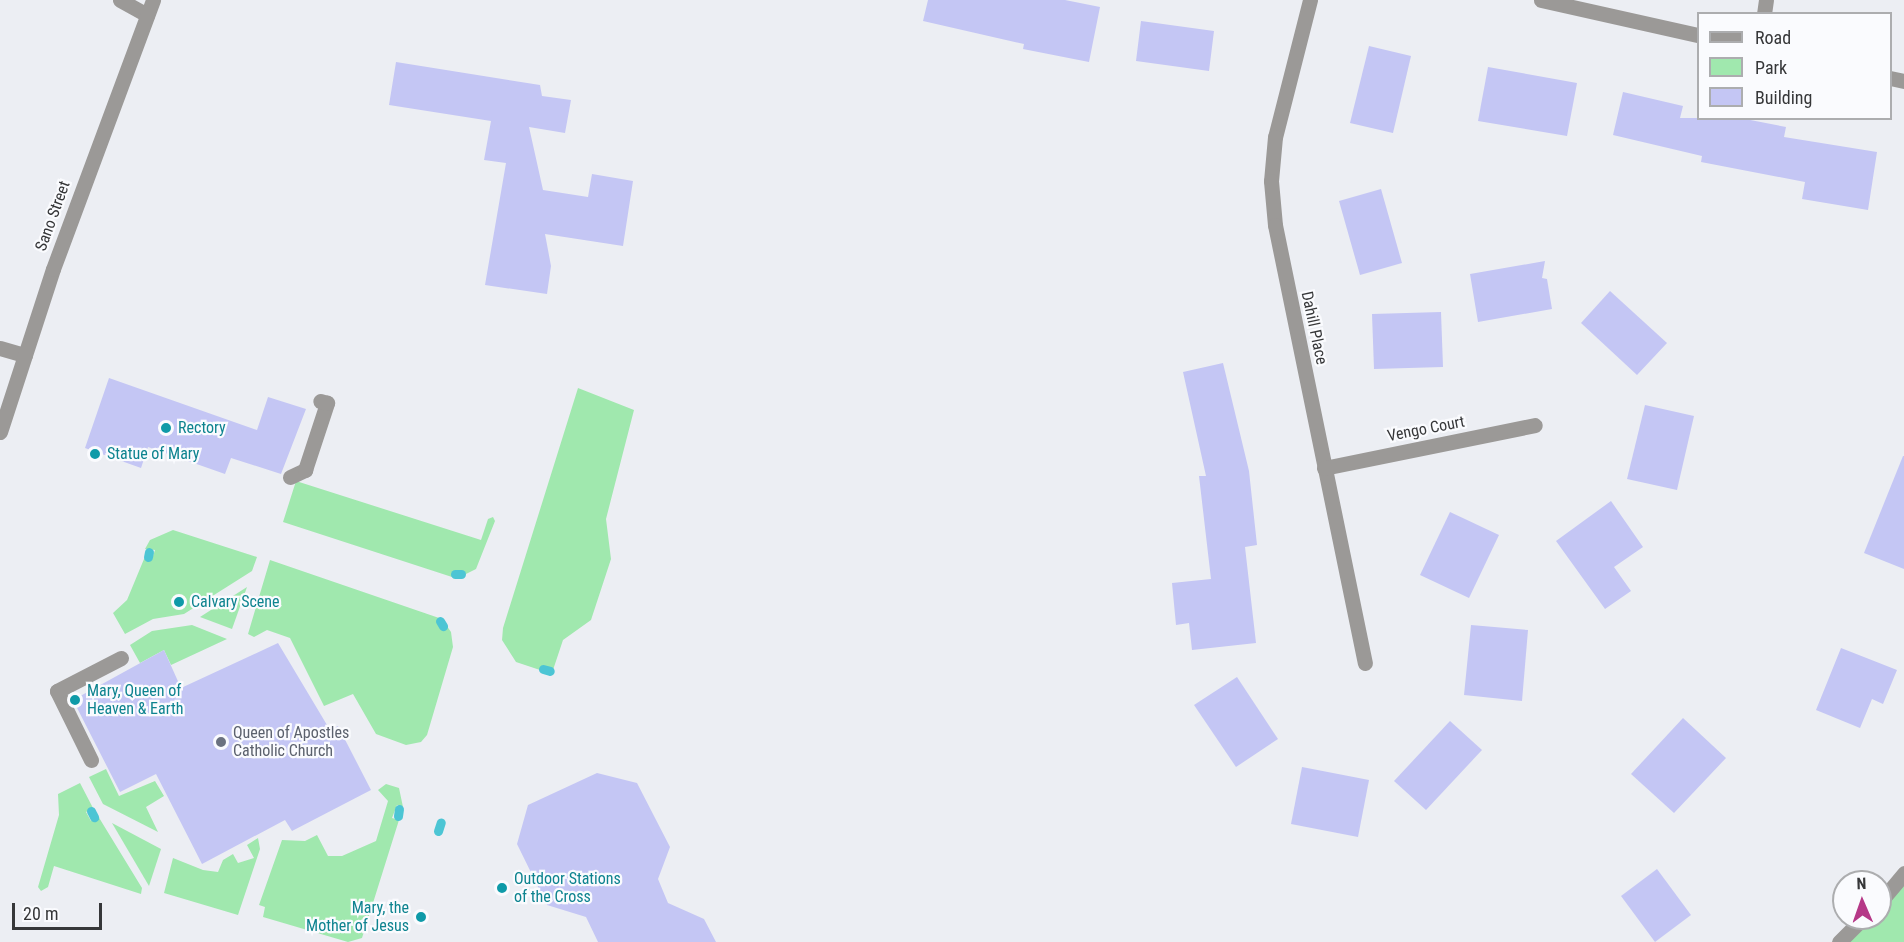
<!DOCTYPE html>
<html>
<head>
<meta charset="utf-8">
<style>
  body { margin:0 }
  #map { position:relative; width:1904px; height:942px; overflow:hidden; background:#eceef3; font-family:"Roboto Condensed",sans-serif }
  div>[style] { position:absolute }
  .green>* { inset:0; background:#a0e8ae }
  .stream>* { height:9px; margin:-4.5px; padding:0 4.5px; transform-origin:4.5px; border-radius:4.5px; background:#4cc5d4 }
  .building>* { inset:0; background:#c4c6f4 }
  .minor>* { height:15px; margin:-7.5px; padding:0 7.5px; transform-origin:7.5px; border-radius:7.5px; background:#9b9997 }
  .dots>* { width:16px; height:16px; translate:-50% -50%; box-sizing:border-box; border:3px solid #fafbfe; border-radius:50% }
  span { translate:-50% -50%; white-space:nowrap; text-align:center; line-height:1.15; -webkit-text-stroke:4.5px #fafbfe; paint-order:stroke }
  .street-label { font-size:16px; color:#363739 }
  .culture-label { font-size:16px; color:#0d838f }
  .left { translate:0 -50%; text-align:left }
  .right { translate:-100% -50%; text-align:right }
  .worship-label { font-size:16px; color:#5b616d }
  .legend { position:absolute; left:1697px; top:12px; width:195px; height:108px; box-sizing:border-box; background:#fafbfe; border:2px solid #acadaf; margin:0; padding:8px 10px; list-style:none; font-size:18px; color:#363739 }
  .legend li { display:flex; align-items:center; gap:12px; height:30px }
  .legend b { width:30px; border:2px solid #acadaf }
  .north { position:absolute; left:1832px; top:870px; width:60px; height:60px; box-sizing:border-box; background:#fafbfe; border:2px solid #acadaf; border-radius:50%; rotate:358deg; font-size:16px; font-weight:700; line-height:24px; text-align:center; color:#363739 }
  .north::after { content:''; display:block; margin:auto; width:21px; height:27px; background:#b53887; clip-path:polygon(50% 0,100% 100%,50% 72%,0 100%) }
  .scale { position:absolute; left:12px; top:903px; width:90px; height:27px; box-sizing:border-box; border:3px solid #363739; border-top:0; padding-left:8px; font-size:18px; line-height:21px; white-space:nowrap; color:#363739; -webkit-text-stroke:4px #fafbfe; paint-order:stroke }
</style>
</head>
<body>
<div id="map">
  <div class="green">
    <i style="clip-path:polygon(578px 388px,634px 410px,606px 519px,611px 559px,591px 620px,563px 640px,553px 670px,542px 666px,540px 670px,516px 662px,502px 640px,503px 628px)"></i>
    <i style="clip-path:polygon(296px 481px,481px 540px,488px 519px,493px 517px,495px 521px,476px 569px,462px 576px,453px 571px,452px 577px,283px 522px)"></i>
    <i style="clip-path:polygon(173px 530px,257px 557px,252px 571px,184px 614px,153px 619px,125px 634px,113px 613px,127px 600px,144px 559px,152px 559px,155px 550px,145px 549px,150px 540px)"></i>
    <i style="clip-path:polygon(270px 560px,442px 619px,451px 632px,453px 647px,427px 735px,421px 742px,406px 745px,376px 734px,353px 694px,324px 706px,290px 638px,267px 630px,254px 637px,248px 634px)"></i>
    <i style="clip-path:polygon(247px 587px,232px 629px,200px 617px)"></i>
    <i style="clip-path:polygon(192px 625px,227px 639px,171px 665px,164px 650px,140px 663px,130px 645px,152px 631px)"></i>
    <i style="clip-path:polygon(106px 769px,119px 796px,155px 781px,164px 796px,146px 807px,158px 832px,103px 804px,89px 777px)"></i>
    <i style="clip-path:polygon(80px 783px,93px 808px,86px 812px,91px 821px,98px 816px,142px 888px,141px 894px,54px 866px,48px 887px,41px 891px,38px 887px,59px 815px,58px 794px)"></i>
    <i style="clip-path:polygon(386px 784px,399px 788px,403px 807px,397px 805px,392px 818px,399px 820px,362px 938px,348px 942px,263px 917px,265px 907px,259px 905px,282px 840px,305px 841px,317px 835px,328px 856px,342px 856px,376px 841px,388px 801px,378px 790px)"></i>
    <i style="clip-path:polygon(112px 823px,161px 849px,149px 886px)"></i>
    <i style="clip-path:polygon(258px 838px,260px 849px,238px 915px,164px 893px,173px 858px,203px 870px,218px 872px,223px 860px,233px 854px,238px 863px,254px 858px,247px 845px)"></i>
    <i style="clip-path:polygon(1904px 873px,1904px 942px,1846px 942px,1866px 918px,1880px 918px,1880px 901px)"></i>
  </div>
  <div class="stream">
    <i style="left:148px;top:557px;width:5px;rotate:-79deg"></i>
    <i style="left:455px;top:574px;width:6px"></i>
    <i style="left:440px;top:621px;width:6px;rotate:59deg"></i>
    <i style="left:543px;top:669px;width:7px;rotate:16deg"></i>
    <i style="left:91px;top:811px;width:7px;rotate:63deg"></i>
    <i style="left:398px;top:816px;width:7px;rotate:-82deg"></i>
    <i style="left:438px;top:831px;width:9px;rotate:-72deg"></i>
  </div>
  <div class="building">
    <i style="clip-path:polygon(928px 0,1065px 0,1100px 7px,1089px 62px,1023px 49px,1024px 44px,923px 21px)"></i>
    <i style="clip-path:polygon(1141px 21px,1214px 31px,1209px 71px,1136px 61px)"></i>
    <i style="clip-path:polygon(1369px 46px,1411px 56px,1393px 133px,1350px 123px)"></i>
    <i style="clip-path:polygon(396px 62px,540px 85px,542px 96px,571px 100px,565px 133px,529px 127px,543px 190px,588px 197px,592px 174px,633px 181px,623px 246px,545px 234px,551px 266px,547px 294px,485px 285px,506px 163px,484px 160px,491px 121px,389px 105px)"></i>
    <i style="clip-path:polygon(1488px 67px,1577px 83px,1567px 136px,1478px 121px)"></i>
    <i style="clip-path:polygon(1623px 92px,1683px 106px,1680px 118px,1740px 118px,1786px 127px,1784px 137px,1877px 152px,1868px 210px,1802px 199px,1805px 182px,1701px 162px,1702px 156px,1613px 135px)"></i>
    <i style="clip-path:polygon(1381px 189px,1402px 263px,1360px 275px,1339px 201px)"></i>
    <i style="clip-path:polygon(1545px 261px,1542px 278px,1547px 279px,1552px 309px,1478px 322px,1470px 274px)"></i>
    <i style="clip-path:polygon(1610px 291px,1667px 343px,1637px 375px,1581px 323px)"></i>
    <i style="clip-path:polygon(1441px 312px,1443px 367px,1374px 369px,1372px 314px)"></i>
    <i style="clip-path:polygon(1223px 363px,1249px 471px,1257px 545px,1245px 547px,1256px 643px,1192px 650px,1189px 623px,1176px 625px,1172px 583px,1211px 579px,1199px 476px,1206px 476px,1183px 372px)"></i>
    <i style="clip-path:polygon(109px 378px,257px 430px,268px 397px,306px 409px,281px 474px,231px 458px,225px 474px,148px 447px,141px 468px,85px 448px)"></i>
    <i style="clip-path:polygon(1645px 405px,1694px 416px,1677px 490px,1627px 479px)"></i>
    <i style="clip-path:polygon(1903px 456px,1904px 456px,1904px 569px,1864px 553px)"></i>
    <i style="clip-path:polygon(1611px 501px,1643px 547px,1614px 567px,1631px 591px,1605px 609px,1556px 541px)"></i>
    <i style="clip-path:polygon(1450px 512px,1499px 535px,1469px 598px,1420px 575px)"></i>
    <i style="clip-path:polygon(1471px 625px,1528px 630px,1522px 701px,1464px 695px)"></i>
    <i style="clip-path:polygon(278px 643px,330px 730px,338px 726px,371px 790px,292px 831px,285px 820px,202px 864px,156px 774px,120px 792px,73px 700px,164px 650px,181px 688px)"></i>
    <i style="clip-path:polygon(1841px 648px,1897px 670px,1883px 704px,1872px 699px,1860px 728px,1816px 710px)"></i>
    <i style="clip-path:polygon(1237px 677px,1278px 739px,1236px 767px,1194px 705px)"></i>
    <i style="clip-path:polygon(1683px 718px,1726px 758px,1674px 813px,1631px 774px)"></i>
    <i style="clip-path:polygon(1450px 721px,1482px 750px,1426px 810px,1394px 781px)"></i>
    <i style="clip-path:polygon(1302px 767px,1369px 780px,1358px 837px,1291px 824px)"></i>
    <i style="clip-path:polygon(597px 773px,637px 783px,670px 847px,658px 879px,668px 903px,704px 919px,716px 942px,598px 942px,586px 917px,547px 905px,517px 844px,528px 805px)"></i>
    <i style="clip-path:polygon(1657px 869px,1691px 915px,1655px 942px,1621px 896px)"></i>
  </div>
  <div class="minor">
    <i style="left:120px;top:0;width:31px;rotate:29deg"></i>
    <i style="left:1310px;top:0;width:141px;rotate:104.3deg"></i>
    <i style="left:1275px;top:137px;width:44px;rotate:95.2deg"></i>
    <i style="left:1271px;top:181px;width:44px;rotate:84.8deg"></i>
    <i style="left:1275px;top:225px;width:447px;rotate:78.4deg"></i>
    <i style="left:1541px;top:0;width:161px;rotate:12.6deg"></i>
    <i style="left:1764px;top:14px;width:14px;rotate:-82deg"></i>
    <i style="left:1890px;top:78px;width:14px;rotate:12deg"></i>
    <i style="left:0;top:348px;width:26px;rotate:16deg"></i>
    <i style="left:0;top:432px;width:171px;rotate:-72deg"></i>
    <i style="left:53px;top:269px;width:287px;rotate:-69.6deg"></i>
    <i style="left:1324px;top:468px;width:215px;rotate:-11.5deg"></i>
    <i style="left:290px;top:477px;width:17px;rotate:-25deg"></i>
    <i style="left:305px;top:470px;width:71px;rotate:-71.8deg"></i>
    <i style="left:327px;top:403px;width:7px;rotate:-164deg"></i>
    <i style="left:91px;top:760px;width:77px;rotate:-116.2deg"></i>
    <i style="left:57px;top:691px;width:72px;rotate:-27.3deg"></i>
    <i style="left:1880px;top:902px;width:38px;rotate:-50deg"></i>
    <i style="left:1839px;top:942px;width:34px;rotate:-45deg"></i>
  </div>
  <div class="dots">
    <i style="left:166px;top:428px;background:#0f9aa8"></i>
    <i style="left:95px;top:454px;background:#0f9aa8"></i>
    <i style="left:179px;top:602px;background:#0f9aa8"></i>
    <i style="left:75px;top:700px;background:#0f9aa8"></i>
    <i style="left:221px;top:742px;background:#6b7280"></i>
    <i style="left:502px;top:888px;background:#0f9aa8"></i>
    <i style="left:421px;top:917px;background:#0f9aa8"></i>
  </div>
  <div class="street-label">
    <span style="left:53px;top:216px;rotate:-70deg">Sano Street</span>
    <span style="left:1314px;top:328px;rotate:78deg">Dahill Place</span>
    <span style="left:1426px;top:429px;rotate:-11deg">Vengo Court</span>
  </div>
  <div class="culture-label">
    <span class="left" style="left:178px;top:428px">Rectory</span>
    <span class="left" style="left:107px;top:454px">Statue of Mary</span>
    <span class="left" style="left:191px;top:602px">Calvary Scene</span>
    <span class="left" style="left:87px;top:700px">Mary, Queen of<br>Heaven &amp; Earth</span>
    <span class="left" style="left:514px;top:888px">Outdoor Stations<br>of the Cross</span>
    <span class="right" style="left:409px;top:917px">Mary, the<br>Mother of Jesus</span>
  </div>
  <div class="worship-label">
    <span class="left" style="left:233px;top:742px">Queen of Apostles<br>Catholic Church</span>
  </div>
  <ul class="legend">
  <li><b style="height:8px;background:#9b9997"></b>Road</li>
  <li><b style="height:16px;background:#a0e8ae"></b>Park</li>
  <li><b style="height:16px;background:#c4c6f4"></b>Building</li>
  </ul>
  <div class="north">N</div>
  <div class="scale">20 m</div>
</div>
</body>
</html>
